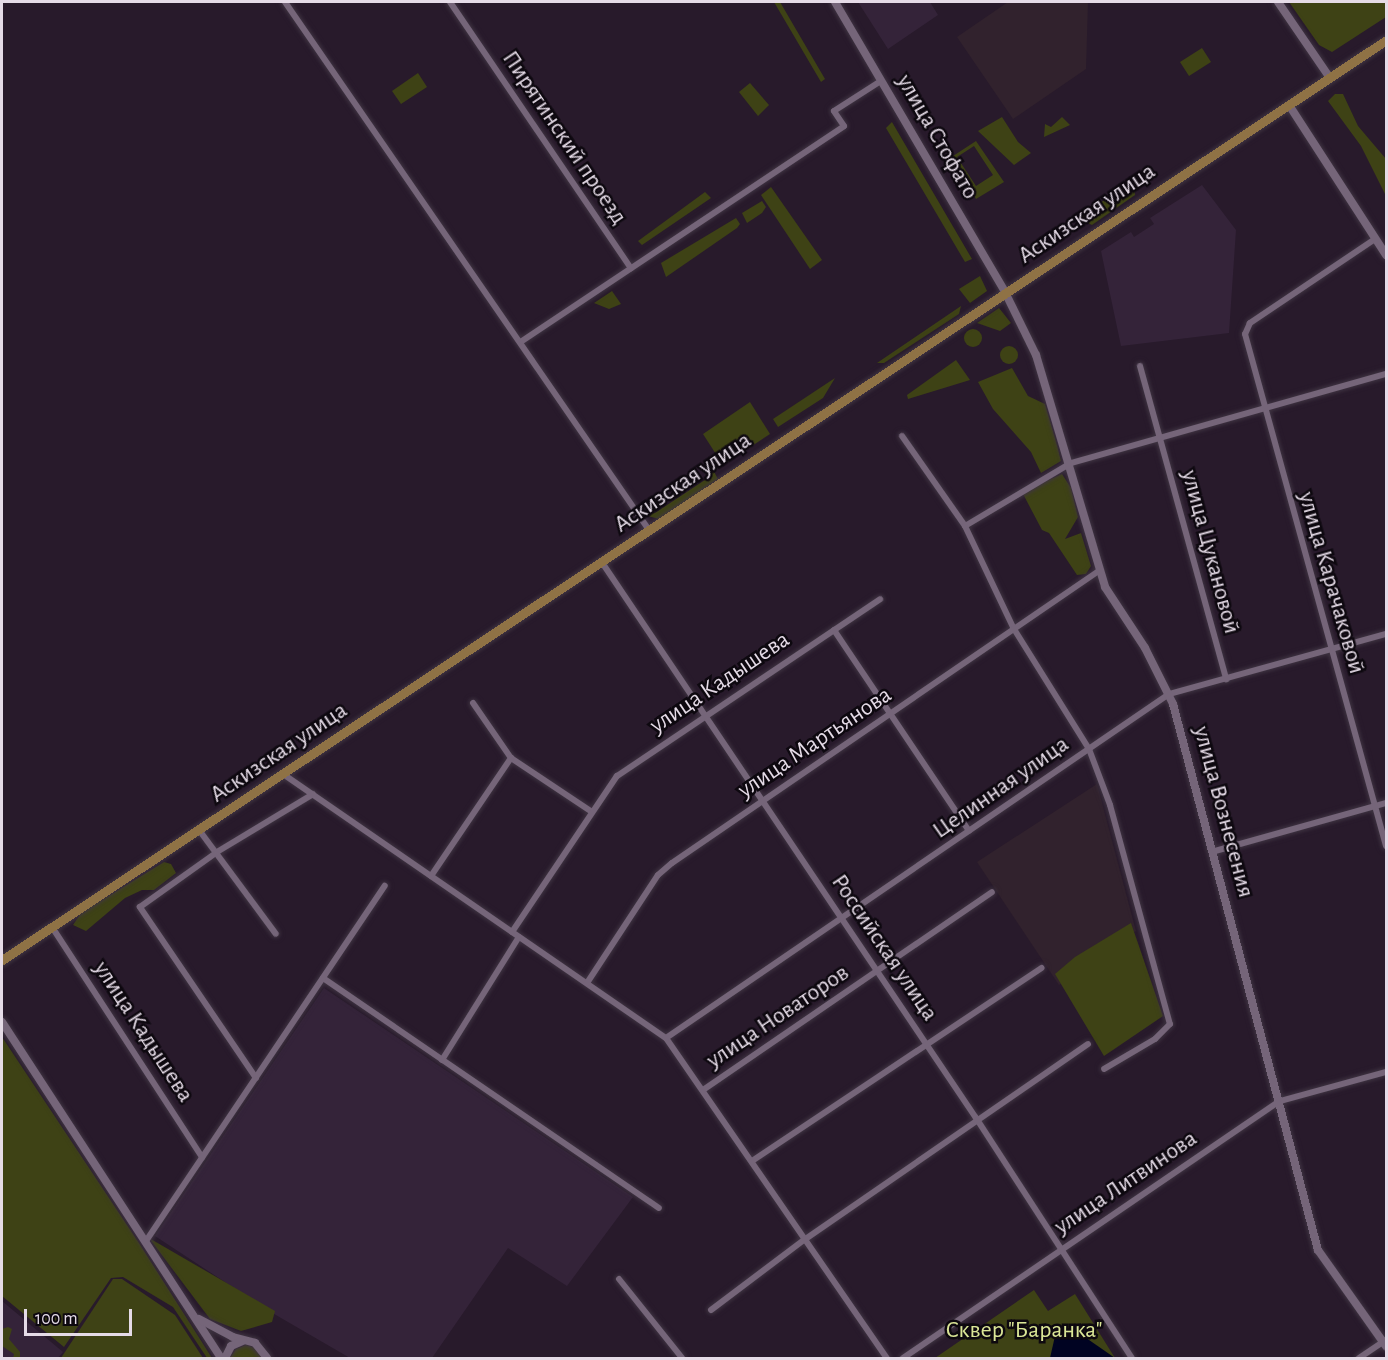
<!DOCTYPE html>
<html>
<head>
<meta charset="utf-8">
<style>
  body { margin:0 }
  #map { position:relative; width:1388px; height:1360px; overflow:hidden; background:#281a2b; font-family:"Alegreya Sans",sans-serif }
  div>[style] { position:absolute }
  .built>* { inset:0; background:#342339 }
  .education>* { inset:0; background:#31222d }
  .green>* { inset:0; background:#3e4215 }
  .round { border-radius:50% }
  .water>* { inset:0; background:#000322 }
  .roads { filter:drop-shadow(0 0 2px #3f3442) drop-shadow(0 0 2px #3f3442) }
  .street>* { height:6px; margin:-3px; padding:0 3px; transform-origin:3px; border-radius:3px; background:#756579 }
  .secondary>* { height:8px; margin:-4px; padding:0 4px; transform-origin:4px; border-radius:4px; background:#756579 }
  .primary>* { height:9px; margin:-4.5px; padding:0 4.5px; transform-origin:4.5px; border-radius:4.5px; background:#8f7245 }
  span { translate:-50% -50%; white-space:nowrap; text-align:center; line-height:1.15; -webkit-text-stroke:5px #0d080f; paint-order:stroke }
  .street-label { font-size:24px; color:#e5dbe7 }
  .park-label { font-size:24px; color:#dbe697 }
  .frame { position:absolute; inset:0; border:3px solid #e5dbe7; pointer-events:none }
  .scale { position:absolute; left:24px; top:1309px; width:108px; height:27px; box-sizing:border-box; border:3px solid #e5dbe7; border-top:0; padding-left:8px; font-size:18px; line-height:21px; white-space:nowrap; color:#e5dbe7; -webkit-text-stroke:4px #0d080f; paint-order:stroke }
</style>
</head>
<body>
<div id="map">
  <div class="built">
    <i style="clip-path:polygon(858px 2px,930px 2px,938px 15px,888px 49px)"></i>
    <i style="clip-path:polygon(1202px 185px,1236px 230px,1229px 333px,1121px 346px,1101px 251px,1131px 232px,1134px 237px,1154px 224px,1150px 218px)"></i>
    <i style="clip-path:polygon(324px 988px,633px 1197px,567px 1286px,508px 1248px,432px 1358px,350px 1358px,269px 1311px,155px 1236px)"></i>
    <i style="clip-path:polygon(2px 1301px,63px 1352px,58px 1358px,2px 1358px)"></i>
  </div>
  <div class="education">
    <i style="clip-path:polygon(1008px 2px,1088px 2px,1086px 69px,1013px 119px,957px 37px)"></i>
    <i style="clip-path:polygon(1097px 784px,1136px 931px,1059px 985px,977px 862px)"></i>
  </div>
  <div class="green">
    <i style="clip-path:polygon(774px 2px,780px 2px,825px 79px,821px 82px)"></i>
    <i style="clip-path:polygon(1289px 2px,1386px 2px,1386px 17px,1332px 52px,1319px 45px)"></i>
    <i style="clip-path:polygon(1202px 48px,1211px 62px,1189px 76px,1180px 62px)"></i>
    <i style="clip-path:polygon(418px 73px,427px 87px,401px 104px,392px 91px)"></i>
    <i style="clip-path:polygon(750px 83px,769px 105px,758px 116px,739px 92px)"></i>
    <i style="clip-path:polygon(1335px 94px,1343px 94px,1358px 126px,1386px 159px,1386px 196px,1361px 146px,1328px 101px)"></i>
    <i style="clip-path:polygon(1002px 117px,1018px 142px,1031px 153px,1014px 165px,978px 131px)"></i>
    <i style="clip-path:polygon(1062px 117px,1070px 125px,1044px 137px,1045px 124px,1051px 127px)"></i>
    <i style="clip-path:polygon(892px 122px,972px 259px,965px 262px,886px 128px)"></i>
    <i style="clip-path:polygon(evenodd,976px 141px,1004px 182px,976px 199px,950px 158px,976px 141px,974px 146px,993px 175px,976px 186px,957px 157px,974px 146px)"></i>
    <i style="clip-path:polygon(1125px 186px,1134px 187px,1135px 195px,1092px 225px,1084px 221px,1081px 216px)"></i>
    <i style="clip-path:polygon(771px 187px,822px 260px,810px 269px,761px 195px)"></i>
    <i style="clip-path:polygon(705px 192px,711px 198px,642px 245px,638px 241px)"></i>
    <i style="clip-path:polygon(762px 201px,766px 207px,762px 213px,747px 223px,742px 213px)"></i>
    <i style="clip-path:polygon(736px 218px,740px 224px,737px 228px,666px 277px,661px 263px)"></i>
    <i style="clip-path:polygon(980px 276px,987px 291px,970px 303px,959px 289px)"></i>
    <i style="clip-path:polygon(612px 291px,621px 304px,609px 309px,594px 303px)"></i>
    <i style="clip-path:polygon(961px 306px,959px 314px,884px 363px,877px 363px)"></i>
    <i style="clip-path:polygon(999px 308px,1011px 323px,1000px 331px,977px 323px)"></i>
    <i class="round" style="left:964px;top:329px;width:18px;height:18px"></i>
    <i class="round" style="left:1000px;top:346px;width:18px;height:18px"></i>
    <i style="clip-path:polygon(956px 360px,970px 380px,908px 399px,907px 395px)"></i>
    <i style="clip-path:polygon(1012px 368px,1028px 396px,1045px 404px,1057px 445px,1061px 461px,1041px 473px,1031px 452px,993px 409px,978px 382px)"></i>
    <i style="clip-path:polygon(835px 378px,823px 398px,778px 427px,773px 419px)"></i>
    <i style="clip-path:polygon(750px 402px,770px 434px,723px 465px,703px 434px)"></i>
    <i style="clip-path:polygon(712px 468px,718px 479px,659px 519px,648px 516px,649px 510px,655px 513px,711px 476px)"></i>
    <i style="clip-path:polygon(1062px 474px,1071px 488px,1078px 517px,1065px 539px,1081px 533px,1091px 566px,1086px 574px,1077px 575px,1049px 533px,1042px 530px,1022px 492px)"></i>
    <i style="clip-path:polygon(164px 862px,171px 864px,176px 873px,154px 890px,142px 890px,125px 898px,86px 931px,73px 925px,81px 913px)"></i>
    <i style="clip-path:polygon(1131px 923px,1163px 1016px,1104px 1056px,1055px 974px,1075px 957px)"></i>
    <i style="clip-path:polygon(2px 1037px,139px 1243px,212px 1358px,207px 1358px,173px 1307px,123px 1277px,111px 1278px,64px 1347px,2px 1296px)"></i>
    <i style="clip-path:polygon(149px 1238px,275px 1311px,272px 1322px,241px 1331px,210px 1319px)"></i>
    <i style="clip-path:polygon(113px 1279px,122px 1279px,175px 1315px,203px 1358px,61px 1358px)"></i>
    <i style="clip-path:polygon(1034px 1290px,1048px 1311px,1075px 1294px,1115px 1358px,935px 1358px)"></i>
    <i style="clip-path:polygon(8px 1327px,12px 1329px,9px 1339px,20px 1352px,20px 1358px,13px 1358px,14px 1354px,2px 1346px,2px 1329px)"></i>
    <i style="clip-path:polygon(246px 1345px,256px 1348px,262px 1358px,230px 1358px,236px 1349px)"></i>
  </div>
  <div class="water">
    <i style="clip-path:polygon(1063px 1331px,1079px 1333px,1115px 1358px,1050px 1358px,1055px 1336px)"></i>
  </div>
  <div class="roads">
    <div class="street">
      <i style="left:285px;top:2px;width:641px;rotate:55.42deg"></i>
      <i style="left:450px;top:2px;width:322px;rotate:55.8deg"></i>
      <i style="left:1375px;top:239px;width:151px;rotate:146.1deg"></i>
      <i style="left:1250px;top:323px;width:12px;rotate:114deg"></i>
      <i style="left:1245px;top:334px;width:531px;rotate:74.6deg"></i>
      <i style="left:522px;top:341px;width:387px;rotate:-33.7deg"></i>
      <i style="left:844px;top:126px;width:18px;rotate:-124deg"></i>
      <i style="left:834px;top:111px;width:56px;rotate:-32.6deg"></i>
      <i style="left:1140px;top:366px;width:325px;rotate:74.6deg"></i>
      <i style="left:902px;top:436px;width:110px;rotate:55deg"></i>
      <i style="left:965px;top:526px;width:114px;rotate:64.6deg"></i>
      <i style="left:1014px;top:629px;width:142px;rotate:58deg"></i>
      <i style="left:1089px;top:749px;width:60px;rotate:69.4deg"></i>
      <i style="left:1110px;top:805px;width:227px;rotate:74.7deg"></i>
      <i style="left:1170px;top:1024px;width:21px;rotate:135deg"></i>
      <i style="left:1155px;top:1039px;width:59px;rotate:149.5deg"></i>
      <i style="left:965px;top:526px;width:123px;rotate:-30.7deg"></i>
      <i style="left:1071px;top:463px;width:327px;rotate:-15.8deg"></i>
      <i style="left:601px;top:561px;width:671px;rotate:56.05deg"></i>
      <i style="left:976px;top:1118px;width:286px;rotate:57deg"></i>
      <i style="left:834px;top:630px;width:242px;rotate:56.1deg"></i>
      <i style="left:473px;top:703px;width:67px;rotate:55.4deg"></i>
      <i style="left:511px;top:758px;width:97px;rotate:33.7deg"></i>
      <i style="left:283px;top:774px;width:465px;rotate:34.6deg"></i>
      <i style="left:666px;top:1038px;width:389px;rotate:55.4deg"></i>
      <i style="left:199px;top:830px;width:129px;rotate:53.5deg"></i>
      <i style="left:1215px;top:851px;width:178px;rotate:-15.7deg"></i>
      <i style="left:431px;top:876px;width:143px;rotate:-55.9deg"></i>
      <i style="left:52px;top:927px;width:275px;rotate:56.9deg"></i>
      <i style="left:512px;top:932px;width:188px;rotate:-56.1deg"></i>
      <i style="left:617px;top:776px;width:317px;rotate:-33.9deg"></i>
      <i style="left:323px;top:978px;width:407px;rotate:34.4deg"></i>
      <i style="left:587px;top:983px;width:129px;rotate:-56.7deg"></i>
      <i style="left:658px;top:875px;width:18px;rotate:-41deg"></i>
      <i style="left:672px;top:863px;width:519px;rotate:-34.39deg"></i>
      <i style="left:666px;top:1038px;width:609px;rotate:-34.37deg"></i>
      <i style="left:1169px;top:694px;width:225px;rotate:-15.5deg"></i>
      <i style="left:442px;top:1060px;width:145px;rotate:-58deg"></i>
      <i style="left:256px;top:1078px;width:207px;rotate:-124.2deg"></i>
      <i style="left:140px;top:907px;width:95px;rotate:-35.5deg"></i>
      <i style="left:217px;top:852px;width:112px;rotate:-31.1deg"></i>
      <i style="left:703px;top:1090px;width:350px;rotate:-34.4deg"></i>
      <i style="left:752px;top:1161px;width:348px;rotate:-33.7deg"></i>
      <i style="left:146px;top:1241px;width:428px;rotate:-56.1deg"></i>
      <i style="left:619px;top:1279px;width:101px;rotate:51.4deg"></i>
      <i style="left:711px;top:1310px;width:116px;rotate:-37deg"></i>
      <i style="left:804px;top:1240px;width:345px;rotate:-34.6deg"></i>
      <i style="left:903px;top:1358px;width:456px;rotate:-34.3deg"></i>
      <i style="left:1280px;top:1101px;width:110px;rotate:-15.3deg"></i>
      <i style="left:1359px;top:1358px;width:32px;rotate:-34deg"></i>
    </div>
    <div class="secondary">
      <i style="left:835px;top:2px;width:336px;rotate:59.6deg"></i>
      <i style="left:1005px;top:292px;width:70px;rotate:63.8deg"></i>
      <i style="left:1036px;top:355px;width:242px;rotate:73.4deg"></i>
      <i style="left:1105px;top:587px;width:73px;rotate:56.7deg"></i>
      <i style="left:1145px;top:648px;width:63px;rotate:63.4deg"></i>
      <i style="left:1173px;top:704px;width:565px;rotate:75.13deg"></i>
      <i style="left:1318px;top:1250px;width:118px;rotate:54.7deg"></i>
      <i style="left:1278px;top:2px;width:92px;rotate:55.6deg"></i>
      <i style="left:1289px;top:105px;width:179px;rotate:57.1deg"></i>
      <i style="left:2px;top:1022px;width:401px;rotate:56.9deg"></i>
      <i style="left:199px;top:1319px;width:38px;rotate:28deg"></i>
      <i style="left:233px;top:1337px;width:23px;rotate:15deg"></i>
      <i style="left:255px;top:1343px;width:19px;rotate:51deg"></i>
      <i style="left:225px;top:1358px;width:13px;rotate:-63deg"></i>
      <i style="left:231px;top:1346px;width:13px;rotate:-23deg"></i>
    </div>
    <div class="primary">
      <i style="left:2px;top:960px;width:1662px;rotate:-33.61deg"></i>
    </div>
  </div>
  <div class="street-label">
    <span style="left:937px;top:137px;rotate:60deg">улица Стофато</span>
    <span style="left:564px;top:138px;rotate:56deg">Пирятинский проезд</span>
    <span style="left:1087px;top:214px;rotate:-34deg">Аскизская улица</span>
    <span style="left:683px;top:483px;rotate:-34deg">Аскизская улица</span>
    <span style="left:1210px;top:552px;rotate:75deg">улица Цукановой</span>
    <span style="left:1331px;top:583px;rotate:74deg">улица Карачаковой</span>
    <span style="left:720px;top:683px;rotate:-34deg">улица Кадышева</span>
    <span style="left:815px;top:743px;rotate:-34deg">улица Мартьянова</span>
    <span style="left:279px;top:753px;rotate:-34deg">Аскизская улица</span>
    <span style="left:1001px;top:788px;rotate:-35deg">Целинная улица</span>
    <span style="left:1223px;top:812px;rotate:75deg">улица Вознесения</span>
    <span style="left:884px;top:948px;rotate:56deg">Российская улица</span>
    <span style="left:778px;top:1017px;rotate:-34deg">улица Новаторов</span>
    <span style="left:143px;top:1032px;rotate:57deg">улица Кадышева</span>
    <span style="left:1126px;top:1183px;rotate:-34deg">улица Литвинова</span>
  </div>
  <div class="park-label">
    <span style="left:1024px;top:1331px">Сквер "Баранка"</span>
  </div>
  <div class="frame"></div>
  <div class="scale">100 m</div>
</div>
</body>
</html>
